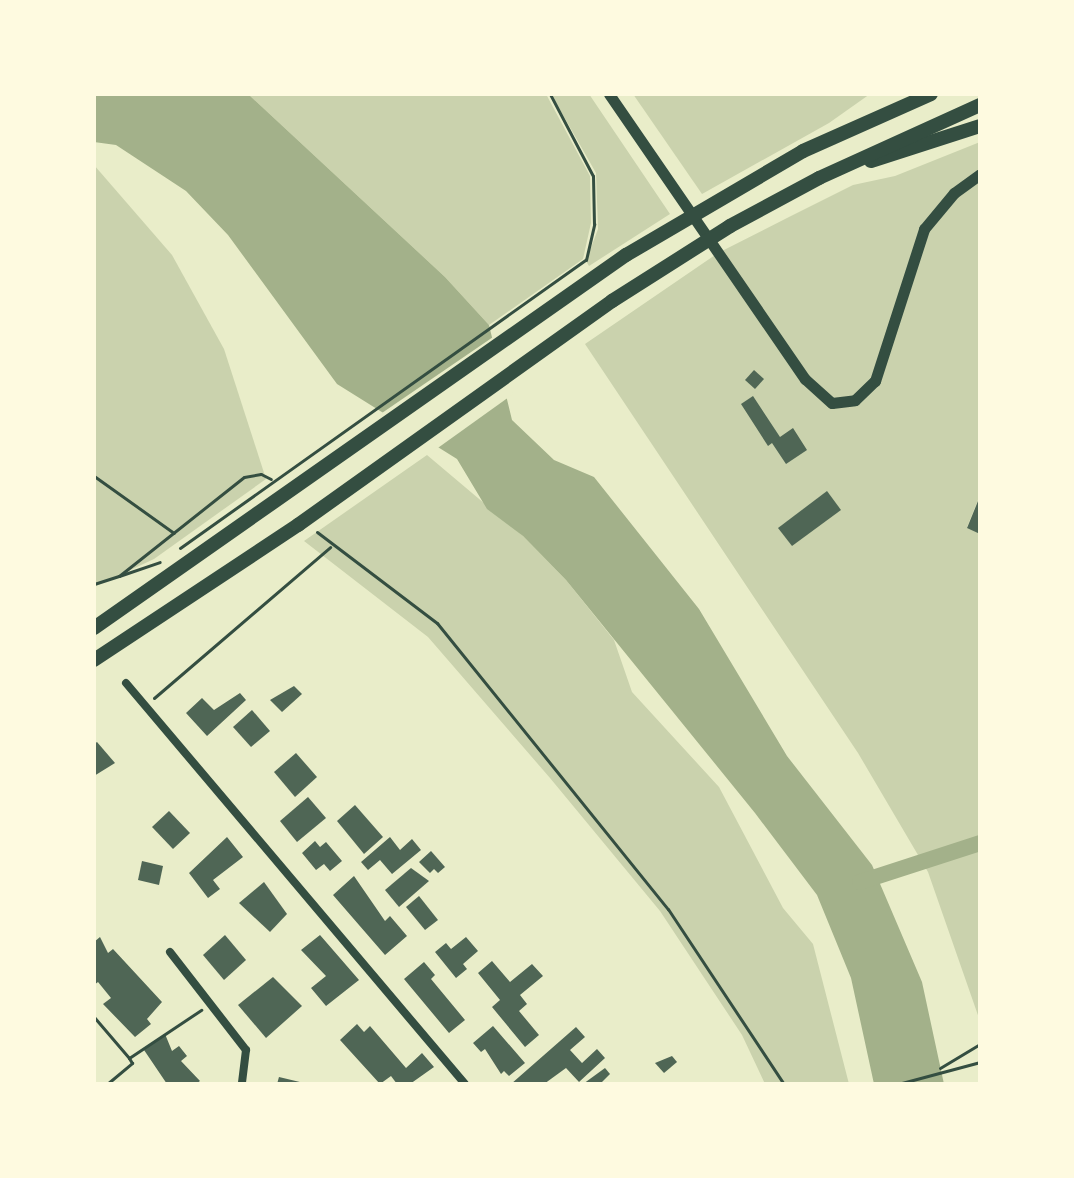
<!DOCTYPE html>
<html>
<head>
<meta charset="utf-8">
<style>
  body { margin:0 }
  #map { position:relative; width:1074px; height:1178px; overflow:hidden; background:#e9edc9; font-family:"Open Sans",sans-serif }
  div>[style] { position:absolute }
  .green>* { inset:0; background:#cad2ad }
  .water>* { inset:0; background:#a3b18a }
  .pier>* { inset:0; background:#e9edc9 }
  .canal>* { height:16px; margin:-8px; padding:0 8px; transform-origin:8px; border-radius:8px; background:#a3b18a }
  .building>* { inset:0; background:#4f6655 }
  .path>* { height:3px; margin:-1.5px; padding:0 1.5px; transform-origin:1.5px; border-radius:1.5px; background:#344e41 }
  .minor>* { height:8px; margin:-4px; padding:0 4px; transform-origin:4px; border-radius:4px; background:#344e41 }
  .tertiary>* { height:11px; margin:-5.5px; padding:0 5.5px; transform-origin:5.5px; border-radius:5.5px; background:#344e41 }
  .trunk>* { height:14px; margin:-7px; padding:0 7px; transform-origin:7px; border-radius:7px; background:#344e41 }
  span { translate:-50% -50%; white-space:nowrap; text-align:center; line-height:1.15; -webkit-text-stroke:6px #fefae0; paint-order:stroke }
  .frame { position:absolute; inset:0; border:96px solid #fefae0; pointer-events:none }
</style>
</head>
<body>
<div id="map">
  <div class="green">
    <i style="clip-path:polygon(248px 94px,546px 94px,590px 176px,591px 223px,583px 259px,489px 325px,445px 277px)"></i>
    <i style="clip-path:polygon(551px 94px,589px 94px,670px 214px,589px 266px,586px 261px,598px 229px,596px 173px)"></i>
    <i style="clip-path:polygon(633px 94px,870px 94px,829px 123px,702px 194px)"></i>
    <i style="clip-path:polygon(980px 142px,980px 495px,967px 527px,980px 534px,980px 1021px,928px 872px,858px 753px,585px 344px,718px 253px,789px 217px,853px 185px,895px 176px)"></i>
    <i style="clip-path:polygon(94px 165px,172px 255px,224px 349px,266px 479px,154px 559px,94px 587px)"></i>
    <i style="clip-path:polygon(427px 455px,523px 536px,566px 580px,614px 640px,632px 692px,719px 787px,783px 908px,813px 944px,849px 1084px,765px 1084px,742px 1035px,660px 911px,550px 778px,428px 637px,304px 541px)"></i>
  </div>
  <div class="water">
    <i style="clip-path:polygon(94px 94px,248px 94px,445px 277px,489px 325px,512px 420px,554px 460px,594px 477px,699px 609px,787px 756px,872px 865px,922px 982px,944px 1084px,874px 1084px,851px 978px,817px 895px,755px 813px,566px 580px,523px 536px,487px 509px,457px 459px,337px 384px,228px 235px,186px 191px,116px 145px,94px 142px)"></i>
  </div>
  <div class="pier">
    <i style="clip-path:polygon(496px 335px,513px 394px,435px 450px,379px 415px)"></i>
  </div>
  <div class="canal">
    <i style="left:860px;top:882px;width:126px;rotate:-18deg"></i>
  </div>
  <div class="building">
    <i style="clip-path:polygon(754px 370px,764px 379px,755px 389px,745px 380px)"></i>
    <i style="clip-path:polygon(753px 396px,780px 437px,793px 428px,807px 450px,786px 464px,772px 443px,768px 446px,741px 404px)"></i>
    <i style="clip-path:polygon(827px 491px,841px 510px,792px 546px,778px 528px)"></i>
    <i style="clip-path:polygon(980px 496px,980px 534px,967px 528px)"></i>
    <i style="clip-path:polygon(294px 686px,302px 694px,282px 712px,270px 700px)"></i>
    <i style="clip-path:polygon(240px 693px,246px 700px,207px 736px,186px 713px,202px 698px,214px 710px)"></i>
    <i style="clip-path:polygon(252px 710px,270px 731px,251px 747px,233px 727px)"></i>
    <i style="clip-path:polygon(97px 742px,115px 763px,94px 776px,94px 744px)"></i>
    <i style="clip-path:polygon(296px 753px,317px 777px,295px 797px,274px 772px)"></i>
    <i style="clip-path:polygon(308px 797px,326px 818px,297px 842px,280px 821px)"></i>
    <i style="clip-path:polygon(355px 805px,383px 837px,364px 854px,337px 821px)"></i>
    <i style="clip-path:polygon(169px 811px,190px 833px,173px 849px,152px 827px)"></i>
    <i style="clip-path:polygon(227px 837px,243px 857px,213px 880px,220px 889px,208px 898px,189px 873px)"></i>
    <i style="clip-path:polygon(390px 837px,400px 850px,412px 839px,421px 850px,392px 874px,380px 860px,368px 870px,361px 862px)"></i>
    <i style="clip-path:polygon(315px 841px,320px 847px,326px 842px,342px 861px,330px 871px,324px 864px,316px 870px,302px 853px)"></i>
    <i style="clip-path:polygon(431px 851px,445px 867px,438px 873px,434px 869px,430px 873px,419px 862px)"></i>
    <i style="clip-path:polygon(142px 861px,163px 866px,159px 885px,138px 880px)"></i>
    <i style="clip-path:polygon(411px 868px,429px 881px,399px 907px,385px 890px)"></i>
    <i style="clip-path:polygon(354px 876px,385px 921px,390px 916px,407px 936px,385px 955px,333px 895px)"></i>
    <i style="clip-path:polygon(264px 882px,287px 914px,270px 932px,239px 903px)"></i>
    <i style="clip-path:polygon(419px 896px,438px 920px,425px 930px,406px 907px)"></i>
    <i style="clip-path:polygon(225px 935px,246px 960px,224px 980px,203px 955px)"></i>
    <i style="clip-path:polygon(320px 935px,359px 980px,326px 1006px,311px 988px,326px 976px,301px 950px)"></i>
    <i style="clip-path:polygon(100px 937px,108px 953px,113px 949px,162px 1002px,147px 1019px,151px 1024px,135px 1037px,103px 1004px,111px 998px,98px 982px,94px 985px,94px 942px)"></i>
    <i style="clip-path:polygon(466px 937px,478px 951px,463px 964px,467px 969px,456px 978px,435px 952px,446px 943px,451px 949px)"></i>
    <i style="clip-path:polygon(492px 961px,510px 982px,532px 964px,543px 976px,520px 995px,527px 1004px,519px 1011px,539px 1035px,525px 1047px,492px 1007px,500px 1000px,478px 973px)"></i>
    <i style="clip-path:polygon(424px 962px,435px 975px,431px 979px,465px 1020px,449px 1033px,404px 979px)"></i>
    <i style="clip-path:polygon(273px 977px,302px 1006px,266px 1038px,238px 1005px)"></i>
    <i style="clip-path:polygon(357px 1024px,364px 1032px,370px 1026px,406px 1068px,422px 1053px,434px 1067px,410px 1084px,397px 1084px,391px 1076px,380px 1084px,340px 1040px)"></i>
    <i style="clip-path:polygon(493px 1026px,525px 1063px,509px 1076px,504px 1071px,501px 1074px,485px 1049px,481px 1052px,473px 1043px)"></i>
    <i style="clip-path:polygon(576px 1027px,585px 1037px,570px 1050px,582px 1063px,597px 1049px,605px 1058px,579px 1082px,566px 1068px,544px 1084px,511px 1084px)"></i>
    <i style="clip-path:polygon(165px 1034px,172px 1051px,179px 1046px,187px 1056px,181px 1061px,200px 1081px,196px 1084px,167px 1084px,144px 1050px)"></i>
    <i style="clip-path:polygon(672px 1056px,677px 1062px,664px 1073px,655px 1063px)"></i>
    <i style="clip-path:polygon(605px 1068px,610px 1074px,600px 1084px,583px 1084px)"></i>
    <i style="clip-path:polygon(279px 1077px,304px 1083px,303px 1084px,277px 1084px)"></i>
  </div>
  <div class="path">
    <i style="left:94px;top:476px;width:98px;rotate:35.5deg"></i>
    <i style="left:317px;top:532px;width:151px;rotate:37.2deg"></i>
    <i style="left:437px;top:623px;width:368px;rotate:51.1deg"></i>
    <i style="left:668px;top:909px;width:210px;rotate:56.5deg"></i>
    <i style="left:180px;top:548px;width:498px;rotate:-35.4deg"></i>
    <i style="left:586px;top:260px;width:37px;rotate:-77deg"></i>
    <i style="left:594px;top:224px;width:48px;rotate:-91.2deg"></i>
    <i style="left:593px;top:176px;width:93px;rotate:-117.7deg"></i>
    <i style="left:119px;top:576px;width:43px;rotate:-18.9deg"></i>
    <i style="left:94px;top:584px;width:26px;rotate:-18deg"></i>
    <i style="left:119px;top:576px;width:159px;rotate:-38.4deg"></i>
    <i style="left:244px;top:477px;width:17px;rotate:-10deg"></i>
    <i style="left:261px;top:474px;width:11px;rotate:27deg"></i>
    <i style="left:154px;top:698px;width:232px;rotate:-40.6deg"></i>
    <i style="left:94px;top:1017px;width:54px;rotate:49.5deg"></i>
    <i style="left:129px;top:1058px;width:87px;rotate:-33.7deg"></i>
    <i style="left:940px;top:1068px;width:47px;rotate:-31deg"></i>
    <i style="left:94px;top:1083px;width:1px;rotate:45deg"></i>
    <i style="left:107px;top:1084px;width:33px;rotate:-40deg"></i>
    <i style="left:132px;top:1063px;width:6px;rotate:-121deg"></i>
    <i style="left:898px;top:1084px;width:85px;rotate:-15deg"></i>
  </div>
  <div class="minor">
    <i style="left:126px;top:683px;width:525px;rotate:49.79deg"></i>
    <i style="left:170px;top:952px;width:124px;rotate:52.2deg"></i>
    <i style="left:246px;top:1050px;width:34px;rotate:97deg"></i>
  </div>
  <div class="tertiary">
    <i style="left:609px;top:94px;width:346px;rotate:55.5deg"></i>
    <i style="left:805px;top:379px;width:36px;rotate:42deg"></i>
    <i style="left:832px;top:403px;width:23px;rotate:-7deg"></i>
    <i style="left:855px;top:400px;width:28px;rotate:-44deg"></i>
    <i style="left:875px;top:381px;width:160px;rotate:-72.1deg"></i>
    <i style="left:924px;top:229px;width:47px;rotate:-50.2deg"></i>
    <i style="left:954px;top:193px;width:32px;rotate:-36deg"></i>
  </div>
  <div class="trunk">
    <i style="left:871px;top:161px;width:114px;rotate:-17.8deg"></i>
    <i style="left:94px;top:628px;width:650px;rotate:-35.04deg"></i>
    <i style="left:626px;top:255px;width:205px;rotate:-30.4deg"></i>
    <i style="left:803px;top:151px;width:140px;rotate:-24deg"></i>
    <i style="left:94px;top:660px;width:245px;rotate:-33.5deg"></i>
    <i style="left:298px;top:525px;width:386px;rotate:-35.5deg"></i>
    <i style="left:612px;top:301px;width:140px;rotate:-32.4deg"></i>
    <i style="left:730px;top:226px;width:101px;rotate:-28.3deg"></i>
    <i style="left:819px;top:178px;width:177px;rotate:-24.4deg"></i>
  </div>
  <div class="frame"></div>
</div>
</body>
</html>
